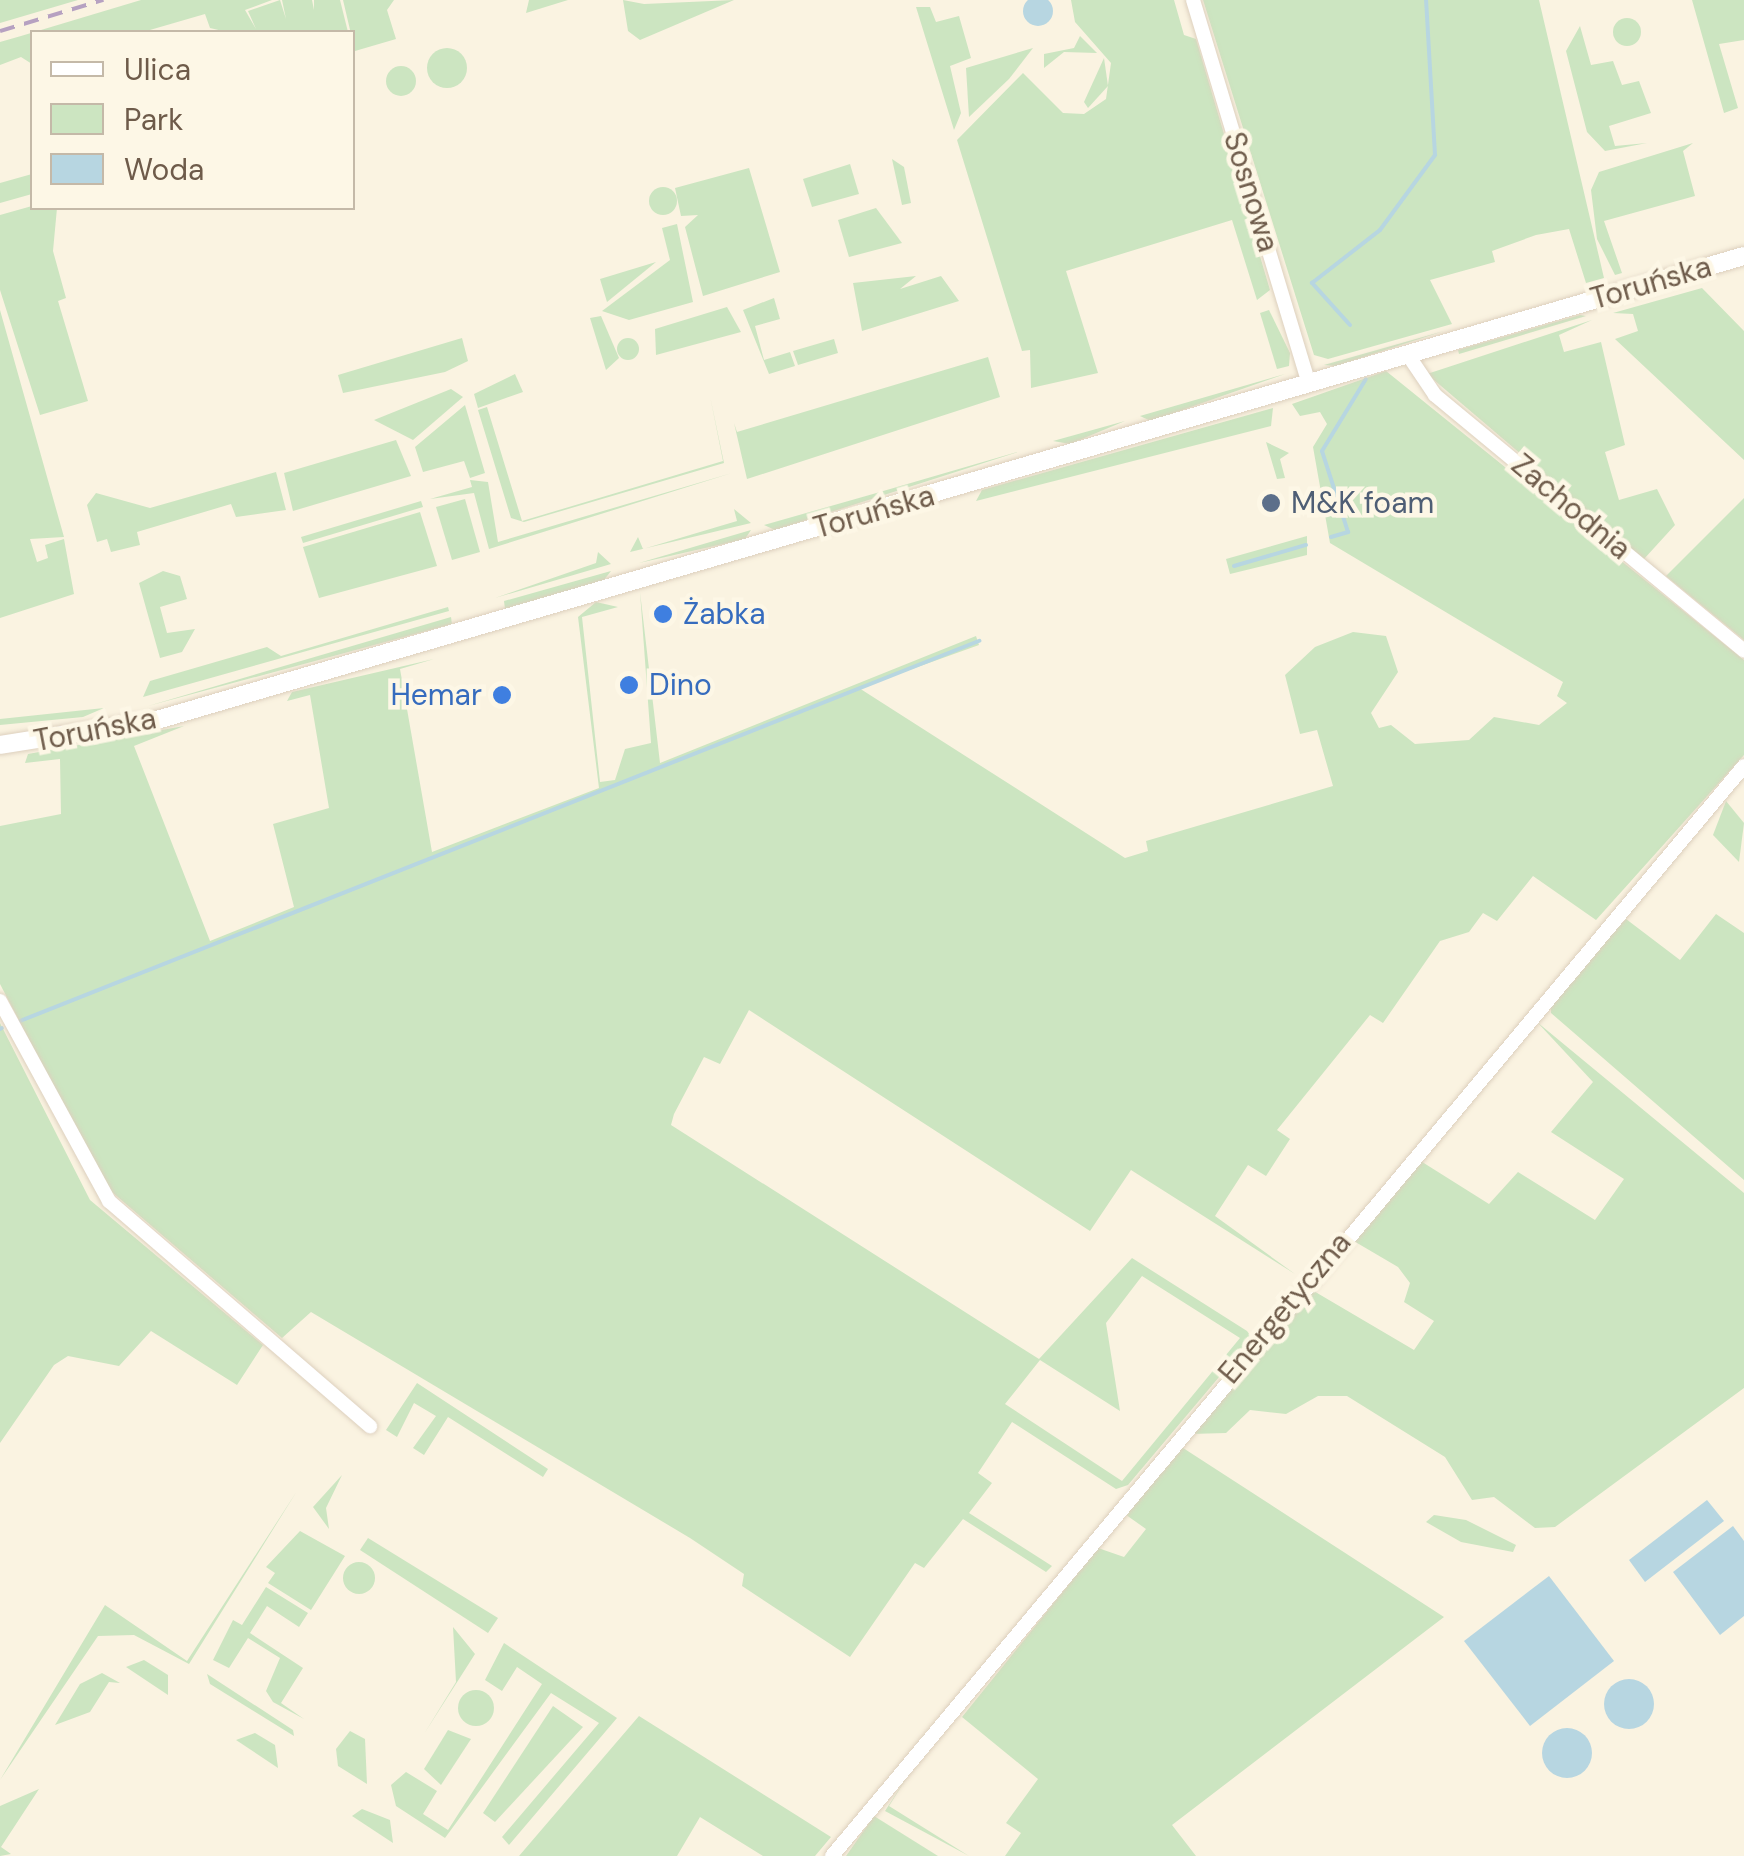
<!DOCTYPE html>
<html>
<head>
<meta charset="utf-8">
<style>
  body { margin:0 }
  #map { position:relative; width:1744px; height:1856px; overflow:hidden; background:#faf3e1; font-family:"DM Sans",sans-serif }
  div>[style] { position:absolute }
  .green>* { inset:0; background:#cce5c1 }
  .round { border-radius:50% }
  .water>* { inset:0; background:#b7d6e1 }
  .stream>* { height:4px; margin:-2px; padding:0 2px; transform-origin:2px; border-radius:2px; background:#b7d6e1 }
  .roads { filter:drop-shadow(0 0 2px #ddd0be) drop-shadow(0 0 2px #ddd0be) }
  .minor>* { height:14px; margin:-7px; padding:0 7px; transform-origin:7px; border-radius:7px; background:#fff }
  .tertiary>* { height:18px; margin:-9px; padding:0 9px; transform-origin:9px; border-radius:9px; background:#fff }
  .rail>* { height:4px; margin-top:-2px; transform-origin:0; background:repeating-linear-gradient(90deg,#b6a1c1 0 15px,transparent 0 25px) }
  .dots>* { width:28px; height:28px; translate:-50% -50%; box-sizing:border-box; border:5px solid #fdf7e6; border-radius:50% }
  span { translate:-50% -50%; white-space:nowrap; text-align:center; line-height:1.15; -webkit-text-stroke:9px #fdf7e6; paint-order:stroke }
  .street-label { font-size:30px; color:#6e5b4a }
  .service-label { font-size:30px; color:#4e5e75 }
  .left { translate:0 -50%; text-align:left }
  .shop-label { font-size:30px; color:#366cbe }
  .right { translate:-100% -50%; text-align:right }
  .legend { position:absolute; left:30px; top:30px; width:325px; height:180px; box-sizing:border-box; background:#fdf7e6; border:2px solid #c4b9a8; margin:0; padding:12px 18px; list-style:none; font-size:30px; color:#6e5b4a }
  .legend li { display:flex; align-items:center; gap:20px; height:50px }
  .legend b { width:50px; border:2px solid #c4b9a8 }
</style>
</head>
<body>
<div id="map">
  <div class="green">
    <i style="clip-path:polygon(0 0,78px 0,0 23px)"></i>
    <i style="clip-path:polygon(141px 0,272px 0,245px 10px,256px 29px,248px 11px,280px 0,286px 19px,282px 0,312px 0,314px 10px,314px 0,340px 0,348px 32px,227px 32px,210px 28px,205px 14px,143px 32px,32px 32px,32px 64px,21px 57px,0 65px,0 42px,21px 36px)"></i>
    <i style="clip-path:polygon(343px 0,394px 0,387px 10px,396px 39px,355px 51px)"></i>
    <i style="clip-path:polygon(529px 0,568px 0,526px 13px)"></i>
    <i style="clip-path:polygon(623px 0,644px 4px,734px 0,640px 40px,628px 31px)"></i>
    <i style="clip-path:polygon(1071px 0,1174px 0,1184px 35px,1196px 39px,1270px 290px,1257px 300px,1232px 220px,1066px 271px,1098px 373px,1031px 388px,1030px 350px,1022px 351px,957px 140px,1023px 73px,1063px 113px,1084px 114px,1106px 99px,1111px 63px,1075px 22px)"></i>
    <i style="clip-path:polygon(1203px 0,1539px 0,1604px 278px,1586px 283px,1569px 229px,1536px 235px,1492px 251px,1495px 262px,1430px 280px,1452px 324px,1328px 359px,1314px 355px)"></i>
    <i style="clip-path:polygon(1692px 0,1744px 0,1744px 40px,1719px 44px,1738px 108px,1724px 113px)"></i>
    <i style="clip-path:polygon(916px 7px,930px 7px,936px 22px,959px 16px,971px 58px,950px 66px,961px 113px,954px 130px)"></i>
    <i class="round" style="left:1613px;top:18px;width:28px;height:28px"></i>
    <i style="clip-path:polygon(1580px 26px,1591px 65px,1613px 61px,1622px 85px,1639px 81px,1651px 113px,1609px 126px,1615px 146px,1647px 143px,1605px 151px,1587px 132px,1566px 51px)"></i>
    <i style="clip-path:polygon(1080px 36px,1097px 53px,1064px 52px,1044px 68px,1044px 54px,1074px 48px)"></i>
    <i class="round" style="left:427px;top:48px;width:40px;height:40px"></i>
    <i style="clip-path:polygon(1033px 48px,1009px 79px,969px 117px,966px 68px)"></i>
    <i style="clip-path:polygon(1104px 58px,1108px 86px,1088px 108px,1084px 102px)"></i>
    <i class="round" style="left:386px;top:66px;width:30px;height:30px"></i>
    <i style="clip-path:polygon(1693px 143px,1683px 151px,1695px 196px,1604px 221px,1622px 273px,1615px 275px,1597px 239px,1591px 190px,1599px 172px)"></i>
    <i style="clip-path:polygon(892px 159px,904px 167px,911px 203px,902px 205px)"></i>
    <i style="clip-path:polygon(850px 164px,859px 194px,812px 207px,803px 179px)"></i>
    <i style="clip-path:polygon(749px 168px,780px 272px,703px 296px,685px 227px,698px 215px,681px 216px,675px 188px)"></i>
    <i style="clip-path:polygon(32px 174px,32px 194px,0 203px,0 183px)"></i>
    <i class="round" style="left:649px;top:187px;width:28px;height:28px"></i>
    <i style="clip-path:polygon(32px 206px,57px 208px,53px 251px,66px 298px,58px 301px,88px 401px,40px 415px,0 290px,0 215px)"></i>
    <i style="clip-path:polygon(876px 208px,902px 243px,849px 257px,838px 220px)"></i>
    <i style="clip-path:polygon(677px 224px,693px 302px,629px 320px,602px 311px,670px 260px,662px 228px)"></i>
    <i style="clip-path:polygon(656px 262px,607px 302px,600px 279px)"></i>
    <i style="clip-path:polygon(916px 276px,900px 289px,941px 276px,959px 301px,862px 331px,853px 283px)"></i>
    <i style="clip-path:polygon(1702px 288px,1744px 331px,1744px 460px,1615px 339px,1638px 331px,1633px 314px,1613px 313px)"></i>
    <i style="clip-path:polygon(774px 298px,780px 319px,755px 326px,764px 360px,790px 352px,795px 366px,769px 374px,743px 310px)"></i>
    <i style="clip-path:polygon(727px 307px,741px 332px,656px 355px,655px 329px)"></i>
    <i style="clip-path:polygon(0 310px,64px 537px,30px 539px,37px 562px,48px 558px,45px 545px,64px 539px,74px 594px,0 618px)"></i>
    <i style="clip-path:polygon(1269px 310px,1290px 353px,1289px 366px,1277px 369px,1260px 313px)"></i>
    <i style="clip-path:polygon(1580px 315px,1586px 316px,1459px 354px,1458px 350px)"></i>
    <i style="clip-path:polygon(601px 316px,619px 358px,606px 370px,590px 318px)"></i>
    <i style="clip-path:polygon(1592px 320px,1559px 335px,1564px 352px,1601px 342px,1625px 445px,1605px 452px,1619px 500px,1657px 489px,1675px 525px,1644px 559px,1427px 374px)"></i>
    <i style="clip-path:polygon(1444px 331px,1336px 366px,1324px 365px)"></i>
    <i class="round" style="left:617px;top:338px;width:22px;height:22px"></i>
    <i style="clip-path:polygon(462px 338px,468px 361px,445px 372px,343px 393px,338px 375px)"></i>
    <i style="clip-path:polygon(834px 339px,838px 353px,798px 365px,793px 351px)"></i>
    <i style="clip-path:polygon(988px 357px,1000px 397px,747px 479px,734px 423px,737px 432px)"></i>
    <i style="clip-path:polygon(evenodd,1386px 371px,1744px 660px,1744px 755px,1596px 920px,1533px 876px,1497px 921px,1483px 913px,1469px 932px,1440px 941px,1383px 1023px,1370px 1015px,1277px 1130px,1290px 1139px,1266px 1176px,1248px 1165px,1215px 1216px,1295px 1274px,1131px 1170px,1090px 1231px,749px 1010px,720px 1064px,704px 1057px,674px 1114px,671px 1125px,1039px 1359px,1132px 1258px,1247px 1331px,1252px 1338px,1128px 1485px,1116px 1489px,1012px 1422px,978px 1473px,992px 1483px,969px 1513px,1052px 1566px,1046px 1572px,963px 1519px,924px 1568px,915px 1563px,850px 1657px,742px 1586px,744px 1574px,690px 1538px,311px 1312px,282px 1338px,105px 1186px,0 984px,0 826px,61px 814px,60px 759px,25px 763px,28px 754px,184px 726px,134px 746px,210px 941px,294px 907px,273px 824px,329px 808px,310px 695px,287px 701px,292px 692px,434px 659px,400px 669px,432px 852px,599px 788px,578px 617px,596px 602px,618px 607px,582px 617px,600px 782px,615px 780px,625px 749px,651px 743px,640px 592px,660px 763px,976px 636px,979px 645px,859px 688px,1125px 858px,1148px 851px,1146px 841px,1333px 786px,1317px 730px,1300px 734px,1285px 675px,1315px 647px,1353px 632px,1386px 636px,1398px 672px,1371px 713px,1379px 728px,1391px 725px,1415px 744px,1469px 740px,1494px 717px,1539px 725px,1567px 703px,1557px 696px,1563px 682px,1330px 543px,1313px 447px,1327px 424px,1320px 412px,1300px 416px,1292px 404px,1386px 371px,1142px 1276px,1240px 1338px,1122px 1481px,1005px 1404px,1040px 1360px,1120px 1411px,1106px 1323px,1142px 1276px)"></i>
    <i style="clip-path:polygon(515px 374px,523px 392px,478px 408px,474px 394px)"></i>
    <i style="clip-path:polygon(1285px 374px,1151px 421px,1140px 416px)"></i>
    <i style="clip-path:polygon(451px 389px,463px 397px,413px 440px,374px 420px)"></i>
    <i style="clip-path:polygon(710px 396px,724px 463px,524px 522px,511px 518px,478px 410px,487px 407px,522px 521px,723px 461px)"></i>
    <i style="clip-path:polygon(465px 405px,485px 473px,470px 478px,464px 461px,423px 472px,415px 447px)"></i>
    <i style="clip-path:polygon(1273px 408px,1271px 426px,976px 501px,982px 490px)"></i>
    <i style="clip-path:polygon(1125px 421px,1070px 444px,1053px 441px)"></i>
    <i style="clip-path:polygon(396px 440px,411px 476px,293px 511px,284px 473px)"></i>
    <i style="clip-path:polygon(1266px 442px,1289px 453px,1280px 459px,1285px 478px,1277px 479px)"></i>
    <i style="clip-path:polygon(1021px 451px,775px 530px,764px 525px,873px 494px)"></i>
    <i style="clip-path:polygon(276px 472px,286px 510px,236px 517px,231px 504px,137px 532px,140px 545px,111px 552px,107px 539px,97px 542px,87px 505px,96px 493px,150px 508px)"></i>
    <i style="clip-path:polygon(732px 473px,489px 549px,474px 493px,430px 499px,472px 487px,470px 480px,488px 482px,498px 542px)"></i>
    <i style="clip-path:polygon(1744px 498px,1744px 640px,1666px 576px)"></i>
    <i style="clip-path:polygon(465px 499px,480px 552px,452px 560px,436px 507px)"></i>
    <i style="clip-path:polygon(421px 501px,423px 507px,303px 543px,301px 537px)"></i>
    <i style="clip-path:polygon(734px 509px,751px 523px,630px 552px,638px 537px,643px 549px,737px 521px)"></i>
    <i style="clip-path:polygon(420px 512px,437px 566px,319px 598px,303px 547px)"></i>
    <i style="clip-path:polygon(751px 530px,745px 539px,639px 563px)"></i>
    <i style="clip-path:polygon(1307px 536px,1307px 555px,1230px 574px,1226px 559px)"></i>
    <i style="clip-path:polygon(598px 552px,611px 564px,495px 598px,596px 563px)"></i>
    <i style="clip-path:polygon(163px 571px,180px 576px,187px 599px,160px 607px,167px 633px,195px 629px,182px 652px,160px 658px,139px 583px)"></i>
    <i style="clip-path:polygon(611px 571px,604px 580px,505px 609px,504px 601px)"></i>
    <i style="clip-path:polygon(448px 607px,449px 611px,143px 697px,150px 681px,267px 647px,281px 656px)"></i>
    <i style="clip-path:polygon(451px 617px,452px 624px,148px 706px)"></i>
    <i style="clip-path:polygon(104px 708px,83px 717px,0 725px,0 719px)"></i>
    <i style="clip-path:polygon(1726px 801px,1744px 823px,1739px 862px,1713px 835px)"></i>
    <i style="clip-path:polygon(1716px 914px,1744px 933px,1744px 1180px,1551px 1013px,1551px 1000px,1626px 919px,1680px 960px)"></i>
    <i style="clip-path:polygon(1537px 1022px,1744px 1193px,1744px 1388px,1555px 1527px,1535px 1528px,1494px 1497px,1472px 1500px,1445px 1457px,1347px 1396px,1318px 1396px,1286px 1414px,1250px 1410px,1226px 1433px,1190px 1434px,1312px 1290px,1414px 1350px,1434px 1321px,1404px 1302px,1410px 1283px,1398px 1267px,1352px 1240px,1419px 1160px,1489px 1204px,1518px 1172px,1595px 1220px,1624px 1179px,1551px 1132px,1593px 1082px)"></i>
    <i style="clip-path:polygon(0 1023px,90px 1200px,263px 1345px,237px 1385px,151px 1331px,119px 1366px,68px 1356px,54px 1365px,0 1443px)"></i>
    <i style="clip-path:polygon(417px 1383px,548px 1469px,543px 1477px,448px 1417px,424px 1455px,413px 1448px,436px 1416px,414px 1403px,397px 1437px,386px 1430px)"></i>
    <i style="clip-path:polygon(1180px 1446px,1444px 1617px,1172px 1825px,1196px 1856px,1005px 1856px,1021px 1833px,1006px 1823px,1038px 1779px,962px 1717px,1098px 1548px,1124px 1557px,1146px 1529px,1122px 1512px)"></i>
    <i style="clip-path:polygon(342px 1475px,326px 1508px,329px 1529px,313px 1507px)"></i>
    <i style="clip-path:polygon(297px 1491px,189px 1664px,134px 1635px,98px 1636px,0 1780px,105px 1605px,187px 1661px)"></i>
    <i style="clip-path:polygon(1434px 1515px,1466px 1520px,1516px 1545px,1513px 1552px,1461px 1542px,1426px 1522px)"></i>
    <i style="clip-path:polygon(300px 1531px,345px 1556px,311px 1610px,268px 1583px,275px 1573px,266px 1567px)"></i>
    <i style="clip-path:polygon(368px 1538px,498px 1618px,488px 1633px,360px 1550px)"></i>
    <i class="round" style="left:343px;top:1562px;width:32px;height:32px"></i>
    <i style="clip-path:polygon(266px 1587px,308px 1613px,299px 1627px,267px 1606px,250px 1633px,303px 1668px,281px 1703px,304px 1719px,273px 1702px,266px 1691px,280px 1658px,248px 1638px,229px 1668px,213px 1660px,233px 1620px,242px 1625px)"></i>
    <i style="clip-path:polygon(453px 1627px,475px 1654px,424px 1734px,456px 1682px)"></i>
    <i style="clip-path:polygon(504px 1643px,617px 1718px,509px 1845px,502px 1837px,599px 1723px,551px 1693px,445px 1838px,396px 1806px,391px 1785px,406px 1772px,437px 1791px,423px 1814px,448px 1830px,542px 1684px,517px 1667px,502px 1691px,485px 1680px)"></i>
    <i style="clip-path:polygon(144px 1660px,168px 1675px,168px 1695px,126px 1667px)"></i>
    <i style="clip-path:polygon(102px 1673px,120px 1683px,109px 1682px,90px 1712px,55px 1725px,80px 1684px)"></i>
    <i style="clip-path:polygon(207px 1674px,293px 1730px,294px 1736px,210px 1684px)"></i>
    <i class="round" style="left:458px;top:1690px;width:36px;height:36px"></i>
    <i style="clip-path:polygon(553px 1706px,583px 1727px,495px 1822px,483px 1813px)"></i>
    <i style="clip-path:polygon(639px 1716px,674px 1738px,831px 1837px,815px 1856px,763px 1856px,700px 1817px,677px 1856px,519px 1856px)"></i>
    <i style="clip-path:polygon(448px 1730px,471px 1739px,441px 1785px,424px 1769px)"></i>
    <i style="clip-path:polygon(350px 1731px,365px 1739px,367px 1784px,338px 1766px,336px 1749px)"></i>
    <i style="clip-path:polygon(255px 1733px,275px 1745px,278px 1768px,236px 1740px)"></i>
    <i style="clip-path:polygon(914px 1766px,889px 1806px,969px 1856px,885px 1811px)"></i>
    <i style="clip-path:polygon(39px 1789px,1px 1847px,11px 1854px,0 1856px,0 1806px)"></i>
    <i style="clip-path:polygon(362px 1809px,390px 1820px,393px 1843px,352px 1816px)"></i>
    <i style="clip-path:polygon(874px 1816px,938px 1856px,846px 1856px)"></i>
  </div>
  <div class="water">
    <i class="round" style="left:1023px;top:-4px;width:30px;height:30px"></i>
    <i style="clip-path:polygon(1707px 1500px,1724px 1521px,1645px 1582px,1629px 1560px)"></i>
    <i style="clip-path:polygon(1733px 1526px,1744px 1541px,1744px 1616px,1720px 1635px,1673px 1572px)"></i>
    <i style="clip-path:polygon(1549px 1576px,1614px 1661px,1530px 1726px,1464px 1641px)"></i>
    <i class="round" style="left:1604px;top:1679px;width:50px;height:50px"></i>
    <i class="round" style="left:1542px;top:1728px;width:50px;height:50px"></i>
  </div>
  <div class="stream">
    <i style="left:1350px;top:325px;width:57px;rotate:-132.1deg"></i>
    <i style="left:1312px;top:283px;width:86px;rotate:-37.9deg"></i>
    <i style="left:1380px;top:230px;width:93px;rotate:-53.7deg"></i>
    <i style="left:1435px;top:155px;width:155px;rotate:-93.3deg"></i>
    <i style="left:1331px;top:537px;width:18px;rotate:-16deg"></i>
    <i style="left:1348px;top:532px;width:85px;rotate:-107.8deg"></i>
    <i style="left:1322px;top:451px;width:84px;rotate:-58.6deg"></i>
    <i style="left:1234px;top:566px;width:75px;rotate:-16.3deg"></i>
    <i style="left:20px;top:1021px;width:1032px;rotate:-21.62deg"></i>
    <i style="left:0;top:1029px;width:2px;rotate:-27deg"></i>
  </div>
  <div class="roads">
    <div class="minor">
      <i style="left:1193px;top:0;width:401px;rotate:73.2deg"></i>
      <i style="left:1408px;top:355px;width:48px;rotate:56deg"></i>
      <i style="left:1435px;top:395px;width:401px;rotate:39.6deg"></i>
      <i style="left:0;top:1001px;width:228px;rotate:61.4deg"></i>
      <i style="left:109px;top:1201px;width:345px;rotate:40.8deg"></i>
      <i style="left:832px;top:1856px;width:1421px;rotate:-50.08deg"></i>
    </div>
    <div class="tertiary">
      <i style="left:0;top:745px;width:159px;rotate:-9deg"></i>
      <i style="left:157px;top:720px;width:1653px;rotate:-16.3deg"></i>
    </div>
  </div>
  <div class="rail">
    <i style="left:0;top:31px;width:108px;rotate:-16.8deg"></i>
  </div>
  <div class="dots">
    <i style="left:1271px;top:503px;background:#5c6f8a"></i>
    <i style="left:663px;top:614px;background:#3f7fe0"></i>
    <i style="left:629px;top:685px;background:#3f7fe0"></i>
    <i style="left:502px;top:695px;background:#3f7fe0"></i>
  </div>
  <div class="street-label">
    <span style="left:1251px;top:192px;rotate:73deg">Sosnowa</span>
    <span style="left:1651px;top:283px;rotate:-16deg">Toruńska</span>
    <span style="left:1571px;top:507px;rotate:40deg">Zachodnia</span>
    <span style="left:874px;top:512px;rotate:-16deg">Toruńska</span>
    <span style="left:95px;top:730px;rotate:-11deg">Toruńska</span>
    <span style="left:1285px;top:1308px;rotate:-50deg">Energetyczna</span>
  </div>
  <div class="service-label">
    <span class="left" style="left:1291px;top:503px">M&amp;K foam</span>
  </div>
  <div class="shop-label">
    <span class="left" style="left:683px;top:614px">Żabka</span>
    <span class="left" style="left:649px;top:685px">Dino</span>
    <span class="right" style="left:482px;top:695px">Hemar</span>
  </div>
  <ul class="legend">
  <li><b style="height:12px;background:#fff"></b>Ulica</li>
  <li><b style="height:28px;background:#cce5c1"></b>Park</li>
  <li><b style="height:28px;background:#b7d6e1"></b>Woda</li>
  </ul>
</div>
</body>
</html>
